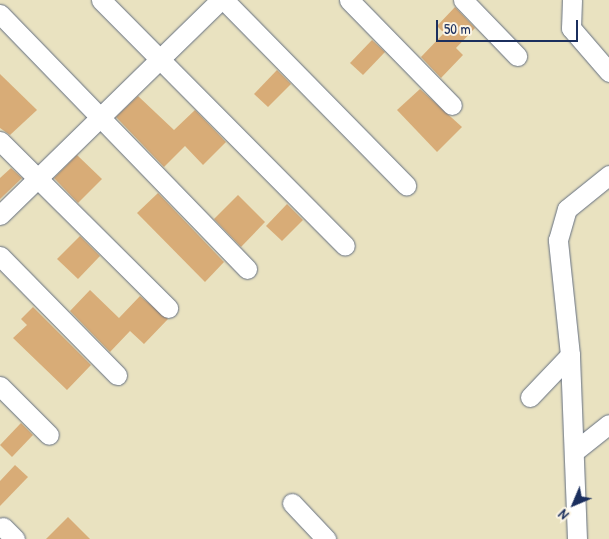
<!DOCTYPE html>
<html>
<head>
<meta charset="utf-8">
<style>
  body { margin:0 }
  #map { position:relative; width:609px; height:539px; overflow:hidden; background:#e9e2c0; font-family:"Patrick Hand",sans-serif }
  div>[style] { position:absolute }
  .building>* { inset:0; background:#d8ac77 }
  .roads { filter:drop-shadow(0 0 1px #636e80) drop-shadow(0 0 1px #636e80) }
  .minor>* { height:19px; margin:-9.5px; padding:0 9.5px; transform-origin:9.5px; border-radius:9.5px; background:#fff }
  span { translate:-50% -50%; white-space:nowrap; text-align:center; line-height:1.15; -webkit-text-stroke:4px #fcf5e5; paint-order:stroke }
  .north { position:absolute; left:549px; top:479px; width:50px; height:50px; -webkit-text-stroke:4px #fcf5e5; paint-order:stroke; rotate:225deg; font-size:14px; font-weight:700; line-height:20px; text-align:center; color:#1b2f5e }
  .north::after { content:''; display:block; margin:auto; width:18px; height:22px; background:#1b2f5e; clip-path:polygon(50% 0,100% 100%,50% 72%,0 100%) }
  .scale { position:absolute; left:436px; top:20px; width:142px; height:22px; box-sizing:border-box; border:2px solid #1b2f5e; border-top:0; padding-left:6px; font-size:15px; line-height:18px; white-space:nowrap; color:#1b2f5e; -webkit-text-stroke:4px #fcf5e5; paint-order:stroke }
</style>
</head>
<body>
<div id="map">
  <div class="building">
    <i style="clip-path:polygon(455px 7px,475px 28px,456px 48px,463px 55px,441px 78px,421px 57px,444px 33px,437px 26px)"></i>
    <i style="clip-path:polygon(372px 40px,385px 52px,363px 75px,350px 63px)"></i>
    <i style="clip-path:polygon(277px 70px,291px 84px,268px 107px,254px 94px)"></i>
    <i style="clip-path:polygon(0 74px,37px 110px,10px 135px,0 128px)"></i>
    <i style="clip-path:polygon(420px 89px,462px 127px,437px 152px,397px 110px)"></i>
    <i style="clip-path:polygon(138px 96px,174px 130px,195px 110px,226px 142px,203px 165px,185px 146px,164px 167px,116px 117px)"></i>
    <i style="clip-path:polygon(77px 155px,102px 179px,78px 203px,54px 178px)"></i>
    <i style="clip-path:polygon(11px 168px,22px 178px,0 199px,0 178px)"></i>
    <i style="clip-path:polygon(158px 193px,224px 262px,205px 282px,137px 213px)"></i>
    <i style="clip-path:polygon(238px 195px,265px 222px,241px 247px,214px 219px)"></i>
    <i style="clip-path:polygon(287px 204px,303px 220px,282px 241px,266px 226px)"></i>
    <i style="clip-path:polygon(80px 236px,100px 256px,78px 279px,57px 259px)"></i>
    <i style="clip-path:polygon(90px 290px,119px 318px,140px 296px,168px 319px,144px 344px,130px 331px,110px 352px,70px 311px)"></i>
    <i style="clip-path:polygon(33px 307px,91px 365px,67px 390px,13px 338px,27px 325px,21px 319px)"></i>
    <i style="clip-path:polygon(21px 423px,33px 435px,12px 457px,0 445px)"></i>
    <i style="clip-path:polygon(15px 465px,28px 477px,0 506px,0 481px)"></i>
    <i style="clip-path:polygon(68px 517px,90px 539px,46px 539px)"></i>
  </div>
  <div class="roads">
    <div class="minor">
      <i style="left:101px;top:0;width:346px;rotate:45.2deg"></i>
      <i style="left:224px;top:0;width:260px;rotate:45.5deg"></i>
      <i style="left:349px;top:0;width:147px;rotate:45.6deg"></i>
      <i style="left:463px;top:0;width:78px;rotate:46deg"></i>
      <i style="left:572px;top:0;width:28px;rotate:92deg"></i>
      <i style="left:571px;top:28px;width:58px;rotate:49.2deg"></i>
      <i style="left:0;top:14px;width:355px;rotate:45.9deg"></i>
      <i style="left:0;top:141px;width:237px;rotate:44.8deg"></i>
      <i style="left:0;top:215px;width:308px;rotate:-44.3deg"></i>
      <i style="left:0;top:256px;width:167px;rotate:45.5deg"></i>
      <i style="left:0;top:386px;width:69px;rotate:45deg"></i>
      <i style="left:530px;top:397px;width:58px;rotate:-46.4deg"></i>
      <i style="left:575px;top:451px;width:43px;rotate:-38.5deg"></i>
      <i style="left:292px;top:503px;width:50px;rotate:46.6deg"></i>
      <i style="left:3px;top:527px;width:17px;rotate:45deg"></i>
      <i style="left:577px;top:539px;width:184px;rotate:-92.2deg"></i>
      <i style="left:570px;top:355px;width:116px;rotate:-96deg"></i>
      <i style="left:558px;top:240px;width:32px;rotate:-74deg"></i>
      <i style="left:567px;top:209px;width:54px;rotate:-39deg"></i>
    </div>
  </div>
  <div class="north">N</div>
  <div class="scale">50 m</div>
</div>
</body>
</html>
